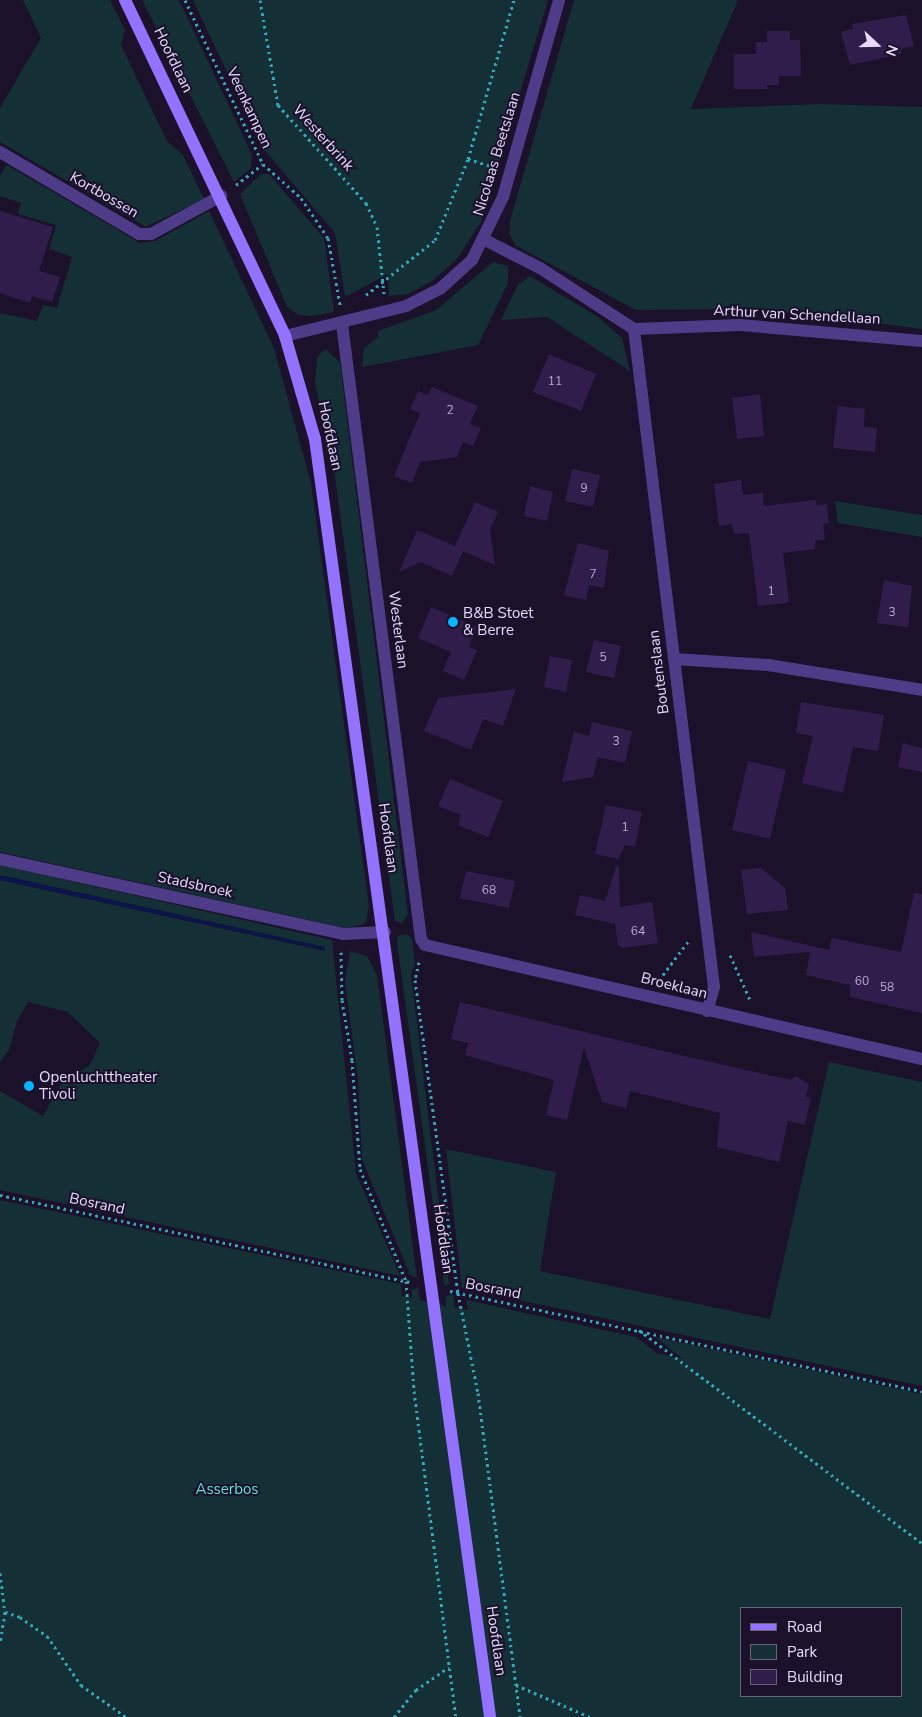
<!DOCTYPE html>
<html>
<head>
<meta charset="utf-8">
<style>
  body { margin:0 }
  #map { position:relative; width:922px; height:1717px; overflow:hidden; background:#1b112b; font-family:"Nunito Sans",sans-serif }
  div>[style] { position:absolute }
  .green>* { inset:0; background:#142f35 }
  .water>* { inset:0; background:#0b154a }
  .building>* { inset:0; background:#301d4c }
  .path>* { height:3px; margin-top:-1.5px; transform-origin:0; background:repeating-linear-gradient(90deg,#31a9bd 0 2.5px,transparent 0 6.5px) }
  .street>* { height:12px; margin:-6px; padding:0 6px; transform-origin:6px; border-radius:6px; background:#4f3c89 }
  .secondary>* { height:12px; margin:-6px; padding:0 6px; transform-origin:6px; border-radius:6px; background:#9272ff }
  .dots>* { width:14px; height:14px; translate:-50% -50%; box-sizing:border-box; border:2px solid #1b112b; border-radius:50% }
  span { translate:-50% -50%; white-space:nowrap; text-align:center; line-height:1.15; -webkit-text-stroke:4px #1b112b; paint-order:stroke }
  .number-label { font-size:12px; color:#b8acd2 }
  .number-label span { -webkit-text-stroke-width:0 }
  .street-label { font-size:15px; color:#e6dbff }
  .poi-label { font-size:15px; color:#e6dbff }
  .left { translate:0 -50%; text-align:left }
  .park-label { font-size:15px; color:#65e1db }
  .legend { position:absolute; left:740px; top:1607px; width:162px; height:90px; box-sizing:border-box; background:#1b112b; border:1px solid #6c6280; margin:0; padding:6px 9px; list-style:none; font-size:15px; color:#e6dbff }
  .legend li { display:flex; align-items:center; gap:10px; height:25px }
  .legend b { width:25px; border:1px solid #6c6280 }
  .north { position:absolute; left:852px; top:20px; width:50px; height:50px; -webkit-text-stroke:4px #1b112b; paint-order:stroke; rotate:111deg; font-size:14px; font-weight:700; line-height:20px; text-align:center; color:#e6dbff }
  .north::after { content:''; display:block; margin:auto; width:18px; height:22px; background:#e6dbff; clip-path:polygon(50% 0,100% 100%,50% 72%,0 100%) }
</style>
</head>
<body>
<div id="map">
  <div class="green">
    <i style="clip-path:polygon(23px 0,110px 0,125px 30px,121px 45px,167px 141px,183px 155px,204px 199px,146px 227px,0 142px,0 108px,41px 38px)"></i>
    <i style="clip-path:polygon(142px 0,179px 0,252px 155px,251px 168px,234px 182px)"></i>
    <i style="clip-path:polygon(193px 0,548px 0,481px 222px,457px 259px,432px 281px,408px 294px,389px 296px,388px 274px,345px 297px,335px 233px,262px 147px)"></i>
    <i style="clip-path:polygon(574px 0,738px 0,691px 109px,819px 104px,922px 107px,922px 329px,799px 313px,738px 309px,636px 310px,515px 245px,510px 235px,510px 221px)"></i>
    <i style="clip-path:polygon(7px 165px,140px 243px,155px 241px,209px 211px,274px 348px,311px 483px,369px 906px,366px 922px,361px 925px,346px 928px,0 852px,0 313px,37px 321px,43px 305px,57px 308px,72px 257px,49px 249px,56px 225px,18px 214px,21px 203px,0 196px,0 176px)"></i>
    <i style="clip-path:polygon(261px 174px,269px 174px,324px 238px,334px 312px,311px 316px,299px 315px,287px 307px,240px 194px)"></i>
    <i style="clip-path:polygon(493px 262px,508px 266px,508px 283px,478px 345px,362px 367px,364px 348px,378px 337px,378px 331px,436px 310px)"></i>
    <i style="clip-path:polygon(530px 276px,598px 317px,622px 338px,630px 371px,547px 317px,501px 320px,518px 285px)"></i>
    <i style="clip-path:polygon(325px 349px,340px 362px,408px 914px,402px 923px,395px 921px,334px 469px,315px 383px,317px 357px)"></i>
    <i style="clip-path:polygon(835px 501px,922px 515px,922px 537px,838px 523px)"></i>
    <i style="clip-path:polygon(0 865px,332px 940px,356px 1173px,400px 1276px,0 1190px,0 1091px,43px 1116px,62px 1083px,90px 1065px,100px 1043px,68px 1012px,28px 1002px,17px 1021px,9px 1050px,0 1062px,0 880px,325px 951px,324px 947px,0 875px)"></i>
    <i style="clip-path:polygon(406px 934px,412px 938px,415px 963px,411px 975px,449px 1285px,444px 1285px,397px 942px,398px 936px)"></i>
    <i style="clip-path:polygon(350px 951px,367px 956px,377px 975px,417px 1278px,410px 1275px,362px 1159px,358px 1079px,345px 983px)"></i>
    <i style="clip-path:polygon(829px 1062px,922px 1082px,922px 1386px,462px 1288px,446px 1149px,556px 1172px,540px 1271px,770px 1319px)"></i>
    <i style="clip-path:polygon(evenodd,0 1200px,401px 1284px,402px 1296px,412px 1298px,412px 1290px,418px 1287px,420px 1300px,446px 1306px,446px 1296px,453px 1294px,455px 1308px,468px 1310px,466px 1300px,636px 1337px,657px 1353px,683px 1359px,655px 1337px,922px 1394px,922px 1717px,0 1717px,0 1200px,741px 1608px,901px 1608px,901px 1696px,741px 1696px,741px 1608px)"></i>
  </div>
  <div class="water">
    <i style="clip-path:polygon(0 875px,325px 947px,325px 950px,0 880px)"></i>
  </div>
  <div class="building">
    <i style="clip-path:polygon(906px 15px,914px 46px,901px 49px,902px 54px,850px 65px,841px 32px,853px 29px,852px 24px)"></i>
    <i style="clip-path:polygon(767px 31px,790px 31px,790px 40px,800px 40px,801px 76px,779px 76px,779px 85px,767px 85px,768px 89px,734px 89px,734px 54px,756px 54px,756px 42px,767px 42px)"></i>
    <i style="clip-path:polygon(0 211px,53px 227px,39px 271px,60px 277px,52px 302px,32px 296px,30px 303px,0 293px)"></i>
    <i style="clip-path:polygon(549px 354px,596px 374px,581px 411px,533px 392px)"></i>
    <i style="clip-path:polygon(432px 387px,478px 406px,470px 424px,481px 428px,473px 446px,463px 442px,457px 457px,420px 462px,412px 483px,394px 476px,420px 413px,410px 409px,418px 391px,428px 395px)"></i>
    <i style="clip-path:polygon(760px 394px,764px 436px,737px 439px,732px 398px)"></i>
    <i style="clip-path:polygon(838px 406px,865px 409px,864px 427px,877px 428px,875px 452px,833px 448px)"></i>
    <i style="clip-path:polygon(572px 469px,600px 475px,593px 507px,565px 501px)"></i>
    <i style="clip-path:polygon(741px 480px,743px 495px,763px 493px,764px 506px,816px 500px,816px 505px,827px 504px,829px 523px,823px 524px,825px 540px,815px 541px,815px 549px,783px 553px,789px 601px,786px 603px,758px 606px,749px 533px,734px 534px,732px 524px,719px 526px,714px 484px)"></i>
    <i style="clip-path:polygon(530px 486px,553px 492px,547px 521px,524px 516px)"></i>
    <i style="clip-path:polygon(475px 502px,498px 512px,490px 529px,495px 565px,463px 551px,452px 576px,421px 562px,399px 572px,417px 530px,455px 546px)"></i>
    <i style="clip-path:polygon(578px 543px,609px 551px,604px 588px,589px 585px,586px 600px,564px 595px)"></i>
    <i style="clip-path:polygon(884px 580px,912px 586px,908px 627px,877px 623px)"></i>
    <i style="clip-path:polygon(431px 607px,477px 627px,469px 647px,477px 650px,464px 680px,443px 671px,451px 652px,418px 638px)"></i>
    <i style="clip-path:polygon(594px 640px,621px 646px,614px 678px,586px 672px)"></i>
    <i style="clip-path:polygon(550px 656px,572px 660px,566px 692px,544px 687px)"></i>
    <i style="clip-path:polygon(516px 689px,503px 726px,483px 719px,471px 750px,424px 731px,438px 698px)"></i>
    <i style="clip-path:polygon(801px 702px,884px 715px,878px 751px,853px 747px,843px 793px,802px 783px,813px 736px,796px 733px)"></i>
    <i style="clip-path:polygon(592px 722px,632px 731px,625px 763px,598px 757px,593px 777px,562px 782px,574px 732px,589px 736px)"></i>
    <i style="clip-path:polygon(903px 743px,922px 748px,922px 772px,898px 767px)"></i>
    <i style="clip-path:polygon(748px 761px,786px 770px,770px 839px,732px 830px)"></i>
    <i style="clip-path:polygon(450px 779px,503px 801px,488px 837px,458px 825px,461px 815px,438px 806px)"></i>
    <i style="clip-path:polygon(606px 805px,642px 812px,635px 847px,625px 845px,618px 859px,595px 854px)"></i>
    <i style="clip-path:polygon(616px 866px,619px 866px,620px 907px,652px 902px,658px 943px,623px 948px,618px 945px,615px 924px,575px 915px,580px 895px,605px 901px)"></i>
    <i style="clip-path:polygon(761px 868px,785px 888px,788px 910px,747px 914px,741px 870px)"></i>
    <i style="clip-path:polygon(466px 871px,515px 881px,509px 908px,460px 898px)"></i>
    <i style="clip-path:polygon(914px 893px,922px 894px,922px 1013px,850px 997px,850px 985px,806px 975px,810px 952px,754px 957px,751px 932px,829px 950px,832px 938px,901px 952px)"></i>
    <i style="clip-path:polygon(460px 1002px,684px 1056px,791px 1080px,796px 1076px,809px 1084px,806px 1097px,811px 1098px,805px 1125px,788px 1121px,779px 1162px,717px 1147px,720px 1113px,630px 1091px,626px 1108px,602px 1102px,584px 1047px,567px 1120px,546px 1115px,554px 1080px,465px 1055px,468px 1043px,451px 1039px)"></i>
  </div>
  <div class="path">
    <i style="left:185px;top:0;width:182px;rotate:64.6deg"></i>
    <i style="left:263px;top:164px;width:51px;rotate:41.8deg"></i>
    <i style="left:301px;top:198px;width:48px;rotate:56deg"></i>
    <i style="left:328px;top:238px;width:68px;rotate:79.8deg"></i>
    <i style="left:260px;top:0;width:107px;rotate:80.3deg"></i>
    <i style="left:278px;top:105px;width:132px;rotate:48.1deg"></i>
    <i style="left:366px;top:203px;width:26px;rotate:65deg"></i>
    <i style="left:377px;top:227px;width:67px;rotate:84deg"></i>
    <i style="left:468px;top:159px;width:27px;rotate:17deg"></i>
    <i style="left:236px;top:185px;width:34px;rotate:-38deg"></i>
    <i style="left:366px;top:295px;width:88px;rotate:-38.6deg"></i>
    <i style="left:435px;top:240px;width:87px;rotate:-67.8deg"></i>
    <i style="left:468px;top:159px;width:166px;rotate:-73.9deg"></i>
    <i style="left:341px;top:952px;width:48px;rotate:88.8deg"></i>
    <i style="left:342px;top:1000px;width:61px;rotate:80.5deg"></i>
    <i style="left:352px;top:1060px;width:109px;rotate:85.8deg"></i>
    <i style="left:360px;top:1169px;width:121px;rotate:67.7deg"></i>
    <i style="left:406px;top:1281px;width:110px;rotate:85.8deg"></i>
    <i style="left:414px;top:1391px;width:329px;rotate:82.7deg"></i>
    <i style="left:730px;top:955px;width:51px;rotate:65.9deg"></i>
    <i style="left:419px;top:962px;width:18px;rotate:103deg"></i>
    <i style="left:415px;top:980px;width:316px;rotate:82.2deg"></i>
    <i style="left:458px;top:1293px;width:102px;rotate:78.7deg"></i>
    <i style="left:478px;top:1393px;width:327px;rotate:82.6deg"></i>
    <i style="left:659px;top:980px;width:51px;rotate:-52.9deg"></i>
    <i style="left:0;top:1195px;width:422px;rotate:12deg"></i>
    <i style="left:450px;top:1291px;width:482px;rotate:12deg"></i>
    <i style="left:639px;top:1330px;width:354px;rotate:37deg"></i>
    <i style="left:0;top:1573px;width:39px;rotate:83deg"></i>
    <i style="left:5px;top:1612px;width:33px;rotate:99deg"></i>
    <i style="left:5px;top:1612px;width:16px;rotate:18deg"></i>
    <i style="left:20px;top:1617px;width:33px;rotate:35deg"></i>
    <i style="left:47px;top:1636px;width:60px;rotate:55.2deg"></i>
    <i style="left:81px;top:1685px;width:55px;rotate:35.4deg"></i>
    <i style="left:516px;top:1685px;width:81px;rotate:23.4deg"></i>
    <i style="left:394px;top:1717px;width:35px;rotate:-51deg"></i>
    <i style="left:416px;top:1690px;width:40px;rotate:-34.9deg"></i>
  </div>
  <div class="street">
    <i style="left:0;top:152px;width:161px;rotate:30.5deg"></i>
    <i style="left:139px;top:234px;width:12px"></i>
    <i style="left:151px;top:234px;width:80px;rotate:-28.5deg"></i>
    <i style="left:485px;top:240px;width:62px;rotate:27deg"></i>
    <i style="left:540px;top:268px;width:112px;rotate:33deg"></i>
    <i style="left:634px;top:329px;width:106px;rotate:-2.2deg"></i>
    <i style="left:740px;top:325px;width:183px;rotate:5deg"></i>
    <i style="left:342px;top:324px;width:620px;rotate:82.68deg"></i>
    <i style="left:421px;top:939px;width:7px;rotate:56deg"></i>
    <i style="left:425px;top:945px;width:510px;rotate:12.92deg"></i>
    <i style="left:634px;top:329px;width:663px;rotate:83.07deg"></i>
    <i style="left:714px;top:987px;width:25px;rotate:106deg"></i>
    <i style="left:285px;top:336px;width:125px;rotate:-13.9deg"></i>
    <i style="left:406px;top:306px;width:39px;rotate:-27deg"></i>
    <i style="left:441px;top:288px;width:42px;rotate:-42.1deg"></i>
    <i style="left:472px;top:260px;width:70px;rotate:-63.8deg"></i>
    <i style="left:503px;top:197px;width:205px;rotate:-74.1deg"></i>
    <i style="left:674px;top:659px;width:94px;rotate:3.7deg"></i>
    <i style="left:768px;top:665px;width:156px;rotate:9.2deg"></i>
    <i style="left:0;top:859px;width:351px;rotate:12.3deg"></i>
    <i style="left:343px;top:934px;width:42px;rotate:-2.7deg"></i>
  </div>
  <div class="secondary">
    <i style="left:125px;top:0;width:372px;rotate:64.5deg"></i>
    <i style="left:285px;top:336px;width:107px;rotate:73.8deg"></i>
    <i style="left:315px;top:439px;width:1290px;rotate:82.2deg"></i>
  </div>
  <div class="dots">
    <i style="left:453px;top:622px;background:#07b4ff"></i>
    <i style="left:29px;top:1086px;background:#07b4ff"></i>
  </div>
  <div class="number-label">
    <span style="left:555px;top:382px">11</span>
    <span style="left:450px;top:411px">2</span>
    <span style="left:584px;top:489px">9</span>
    <span style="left:593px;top:575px">7</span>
    <span style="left:771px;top:592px">1</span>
    <span style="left:892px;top:613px">3</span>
    <span style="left:603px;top:658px">5</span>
    <span style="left:616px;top:742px">3</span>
    <span style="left:625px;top:828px">1</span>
    <span style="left:489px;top:891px">68</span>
    <span style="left:638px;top:932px">64</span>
    <span style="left:862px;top:982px">60</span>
    <span style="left:887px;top:988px">58</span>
  </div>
  <div class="street-label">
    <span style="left:173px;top:60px;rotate:64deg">Hoofdlaan</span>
    <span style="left:249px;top:108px;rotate:65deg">Veenkampen</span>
    <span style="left:323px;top:138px;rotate:48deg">Westerbrink</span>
    <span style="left:497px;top:154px;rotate:-73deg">Nicolaas Beetslaan</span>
    <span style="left:104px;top:195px;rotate:30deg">Kortbossen</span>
    <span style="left:797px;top:315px;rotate:3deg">Arthur van Schendellaan</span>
    <span style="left:330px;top:436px;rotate:78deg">Hoofdlaan</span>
    <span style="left:398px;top:630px;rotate:83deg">Westerlaan</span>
    <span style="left:659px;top:672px;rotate:-97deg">Boutenslaan</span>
    <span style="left:388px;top:838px;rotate:82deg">Hoofdlaan</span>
    <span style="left:195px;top:885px;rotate:12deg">Stadsbroek</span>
    <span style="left:674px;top:986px;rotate:14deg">Broeklaan</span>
    <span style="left:97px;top:1204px;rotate:12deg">Bosrand</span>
    <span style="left:443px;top:1239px;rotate:82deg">Hoofdlaan</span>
    <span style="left:493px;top:1289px;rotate:11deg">Bosrand</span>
    <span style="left:496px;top:1641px;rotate:82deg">Hoofdlaan</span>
  </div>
  <div class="poi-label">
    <span class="left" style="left:463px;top:622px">B&amp;B Stoet<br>&amp; Berre</span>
    <span class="left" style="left:39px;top:1086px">Openluchttheater<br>Tivoli</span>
  </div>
  <div class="park-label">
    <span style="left:227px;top:1490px">Asserbos</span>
  </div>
  <ul class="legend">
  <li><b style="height:6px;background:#9272ff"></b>Road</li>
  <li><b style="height:14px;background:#142f35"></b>Park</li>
  <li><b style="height:14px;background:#301d4c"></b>Building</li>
  </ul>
  <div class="north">N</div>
</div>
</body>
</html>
